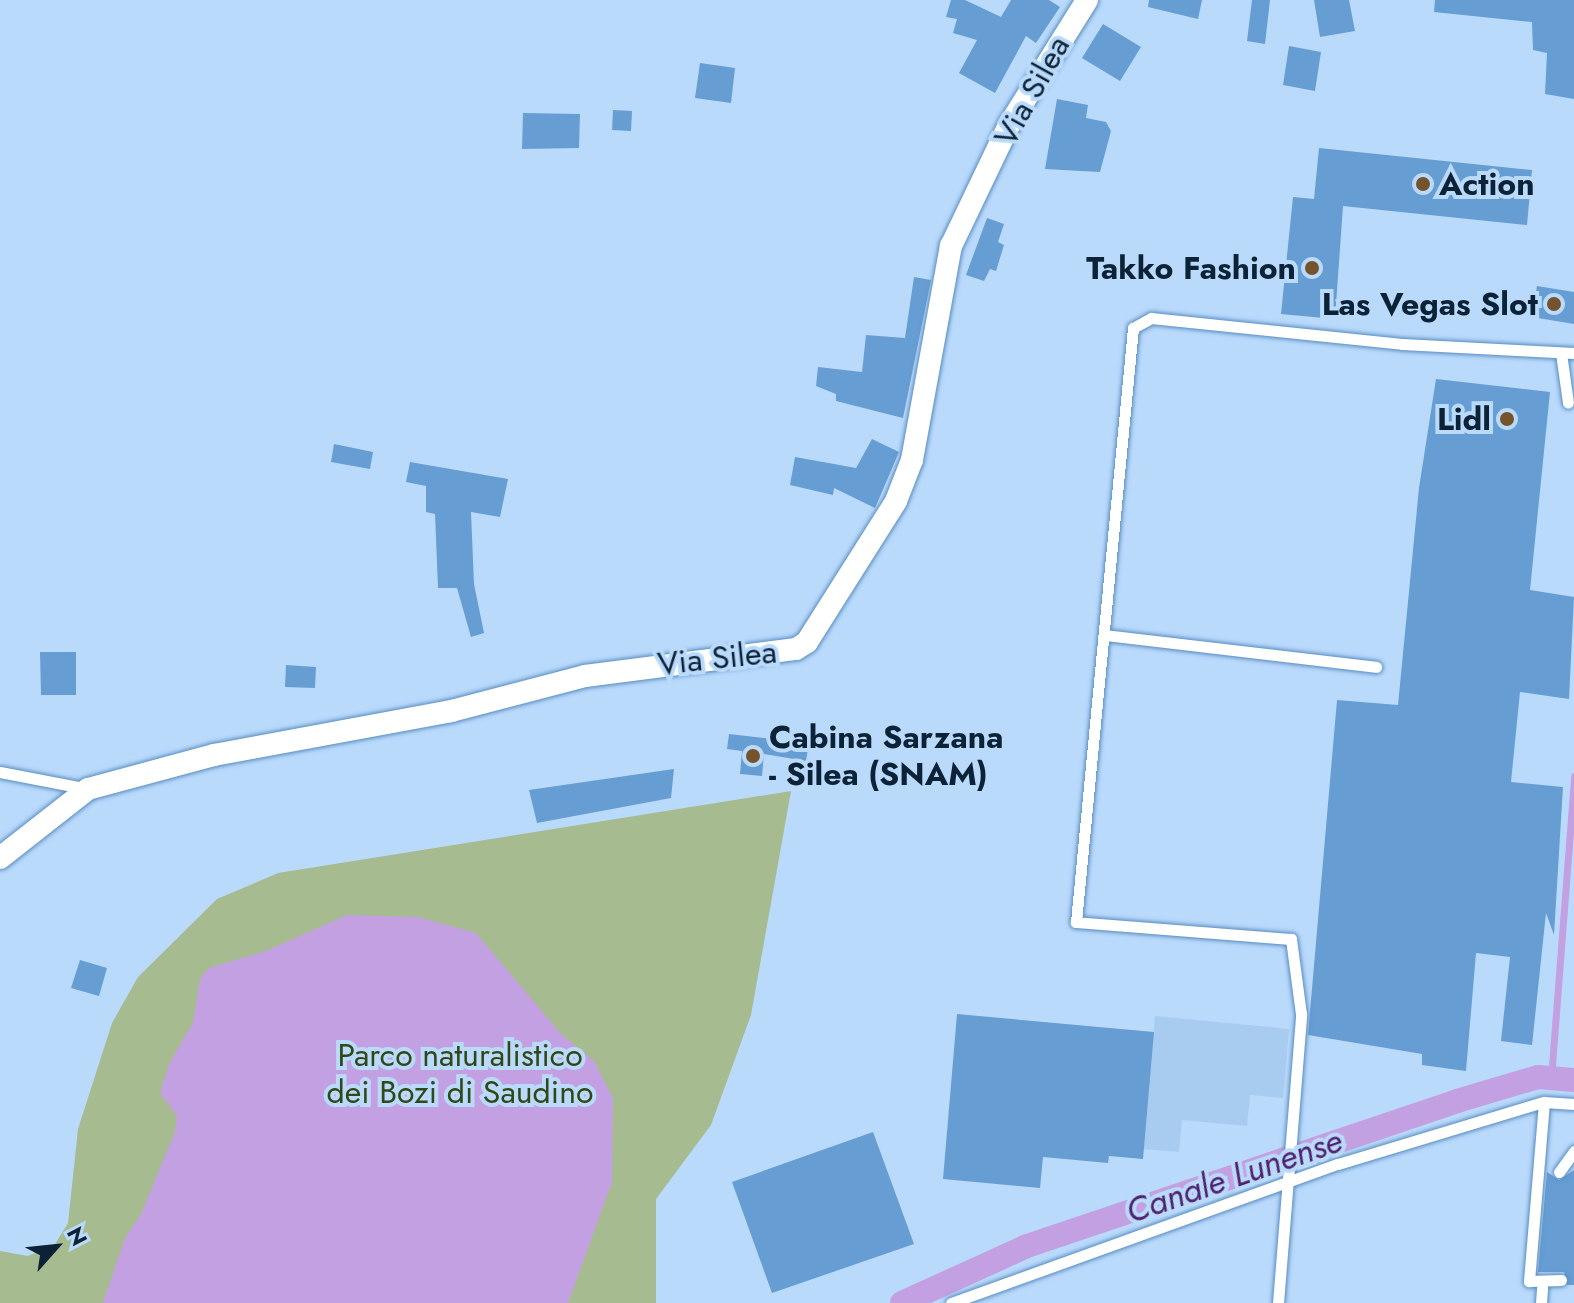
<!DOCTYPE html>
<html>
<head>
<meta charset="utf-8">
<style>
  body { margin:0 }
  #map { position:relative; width:1574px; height:1303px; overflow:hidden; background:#badafc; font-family:Jost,sans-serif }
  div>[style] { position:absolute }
  .built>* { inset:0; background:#a8ccf0 }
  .green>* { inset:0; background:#a7bb91 }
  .water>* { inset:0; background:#c3a0e1 }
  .stream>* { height:7px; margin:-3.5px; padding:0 3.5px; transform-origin:3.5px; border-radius:3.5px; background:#c3a0e1 }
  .canal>* { height:24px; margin:-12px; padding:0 12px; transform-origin:12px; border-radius:12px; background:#c3a0e1 }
  .building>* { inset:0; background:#669dd3 }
  .roads { filter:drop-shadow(0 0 2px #588dc0) drop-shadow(0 0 2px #588dc0) }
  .lane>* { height:11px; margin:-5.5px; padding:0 5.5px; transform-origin:5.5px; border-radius:5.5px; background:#fff }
  .street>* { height:22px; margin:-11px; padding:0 11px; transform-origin:11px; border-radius:11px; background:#fff }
  .dots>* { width:22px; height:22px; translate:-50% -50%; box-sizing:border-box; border:4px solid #badafc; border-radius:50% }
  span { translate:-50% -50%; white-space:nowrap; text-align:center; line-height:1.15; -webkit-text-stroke:8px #badafc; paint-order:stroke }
  .street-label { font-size:32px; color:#0c2337 }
  .poi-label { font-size:32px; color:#0c2337; font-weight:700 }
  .left { translate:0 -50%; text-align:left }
  .right { translate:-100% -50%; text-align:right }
  .park-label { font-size:32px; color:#324716 }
  .water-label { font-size:34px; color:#4f216d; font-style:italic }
  .north { position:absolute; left:16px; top:1207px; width:80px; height:80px; -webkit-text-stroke:6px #badafc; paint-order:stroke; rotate:63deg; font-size:22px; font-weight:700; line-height:32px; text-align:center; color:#0c2337 }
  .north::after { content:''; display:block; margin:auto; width:28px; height:36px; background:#0c2337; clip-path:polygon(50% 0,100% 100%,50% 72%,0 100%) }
</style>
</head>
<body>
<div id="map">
  <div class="built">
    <i style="clip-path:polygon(1155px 1016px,1289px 1029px,1283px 1098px,1250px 1095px,1247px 1126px,1182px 1120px,1179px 1152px,1143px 1149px)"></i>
  </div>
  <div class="green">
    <i style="clip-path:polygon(791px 791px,751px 1015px,711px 1125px,656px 1199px,656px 1303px,0 1303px,0 1251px,28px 1256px,55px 1244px,68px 1223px,78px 1129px,112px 1023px,138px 977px,217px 899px,278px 873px)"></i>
  </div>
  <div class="water">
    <i style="clip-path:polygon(347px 915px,418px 917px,476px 933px,561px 1034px,594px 1061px,613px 1098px,612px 1182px,568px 1303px,103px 1303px,125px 1238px,141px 1214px,175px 1132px,177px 1116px,160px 1093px,170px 1062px,193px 1023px,200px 979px,209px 968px,266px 951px)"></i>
  </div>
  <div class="stream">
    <i style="left:1551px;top:1078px;width:303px;rotate:-85.6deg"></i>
  </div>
  <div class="canal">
    <i style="left:902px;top:1303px;width:137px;rotate:-24.5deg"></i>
    <i style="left:1027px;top:1246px;width:454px;rotate:-18.6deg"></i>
    <i style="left:1457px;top:1101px;width:84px;rotate:-16.5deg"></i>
    <i style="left:1538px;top:1077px;width:36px;rotate:5deg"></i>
  </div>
  <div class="building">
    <i style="clip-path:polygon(951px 0,965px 0,1001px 17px,1011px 0,1049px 0,1060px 7px,1036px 43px,1026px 36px,995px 93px,959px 73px,977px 40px,953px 33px,957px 19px,946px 17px)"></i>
    <i style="clip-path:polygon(1149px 0,1202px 0,1198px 19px,1148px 7px)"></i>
    <i style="clip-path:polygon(1252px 0,1270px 0,1265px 44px,1247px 41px)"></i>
    <i style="clip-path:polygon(1314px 0,1349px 0,1355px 31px,1320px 37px)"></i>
    <i style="clip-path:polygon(1435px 0,1574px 0,1574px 99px,1545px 94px,1547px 53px,1533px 50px,1532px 22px,1434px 12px)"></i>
    <i style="clip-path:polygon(1103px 24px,1141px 47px,1120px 81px,1082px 58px)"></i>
    <i style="clip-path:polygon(1289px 46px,1321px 52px,1315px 91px,1283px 85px)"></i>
    <i style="clip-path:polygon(700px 63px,735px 68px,731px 103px,695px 98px)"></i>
    <i style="clip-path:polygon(1057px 99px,1088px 105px,1086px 118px,1106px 122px,1111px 131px,1100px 172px,1045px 169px)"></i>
    <i style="clip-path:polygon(613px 110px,632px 111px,631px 131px,612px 130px)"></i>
    <i style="clip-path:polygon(523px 113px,580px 114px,579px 148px,522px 149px)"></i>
    <i style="clip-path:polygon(1319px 148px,1532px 170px,1527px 225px,1343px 206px,1335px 319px,1281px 314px,1293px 197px,1314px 199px)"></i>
    <i style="clip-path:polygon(987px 218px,1004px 224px,998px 242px,1004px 245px,996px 271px,990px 269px,984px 281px,966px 275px)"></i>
    <i style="clip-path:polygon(914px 277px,931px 280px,903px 418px,836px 401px,836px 394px,816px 386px,818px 367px,862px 372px,866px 335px,905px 338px)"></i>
    <i style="clip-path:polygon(1537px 286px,1574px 292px,1574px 324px,1532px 317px)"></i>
    <i style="clip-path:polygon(1436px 379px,1550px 392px,1530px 590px,1574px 597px,1569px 699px,1520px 692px,1511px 782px,1563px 787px,1554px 935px,1546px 913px,1532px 1045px,1501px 1041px,1510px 957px,1476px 953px,1466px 1071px,1422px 1065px,1422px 1054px,1308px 1035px,1337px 700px,1398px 705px,1419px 488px)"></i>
    <i style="clip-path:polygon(872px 439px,899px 452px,875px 508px,834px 488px,833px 495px,790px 485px,795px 457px,856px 468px)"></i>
    <i style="clip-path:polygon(334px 444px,373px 452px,370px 469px,331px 462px)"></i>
    <i style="clip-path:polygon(410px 462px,508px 479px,500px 517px,471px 512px,474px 584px,484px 633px,471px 637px,457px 588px,438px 588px,435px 514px,426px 512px,426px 486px,406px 482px)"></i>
    <i style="clip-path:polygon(40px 652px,76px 652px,76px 695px,41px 695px)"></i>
    <i style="clip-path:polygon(286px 665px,316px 667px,315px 688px,285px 687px)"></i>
    <i style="clip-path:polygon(729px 734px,809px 743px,806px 761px,764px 754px,762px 776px,740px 774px,742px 751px,727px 749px)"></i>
    <i style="clip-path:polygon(674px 769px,671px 798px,537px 823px,529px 790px)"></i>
    <i style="clip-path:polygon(80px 960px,107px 968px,99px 996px,71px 988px)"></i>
    <i style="clip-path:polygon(957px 1014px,1154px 1032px,1143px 1159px,1109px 1156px,1108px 1163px,1043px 1157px,1040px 1188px,943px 1179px)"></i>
    <i style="clip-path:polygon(873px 1132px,914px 1244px,772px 1293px,732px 1182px)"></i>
    <i style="clip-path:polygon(1574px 1170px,1574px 1285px,1567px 1285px,1564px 1272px,1538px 1272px,1547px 1172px,1559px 1180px)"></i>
  </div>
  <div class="roads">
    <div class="lane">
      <i style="left:1561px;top:353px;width:50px;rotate:82deg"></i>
      <i style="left:1105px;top:635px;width:273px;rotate:6.7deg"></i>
      <i style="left:0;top:772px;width:90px;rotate:10.9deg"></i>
      <i style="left:1544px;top:1102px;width:180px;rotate:94.8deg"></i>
      <i style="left:1529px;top:1281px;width:32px;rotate:-2deg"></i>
      <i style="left:1559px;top:1172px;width:26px;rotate:-54deg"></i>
      <i style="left:951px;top:1303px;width:411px;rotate:-19.8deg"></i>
      <i style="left:1338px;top:1164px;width:215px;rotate:-16.8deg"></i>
      <i style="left:1544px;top:1102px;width:30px;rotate:4deg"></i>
      <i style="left:1278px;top:1303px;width:290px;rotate:-85.4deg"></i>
      <i style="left:1301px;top:1014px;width:76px;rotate:-97.6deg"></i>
      <i style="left:1291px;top:939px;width:216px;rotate:-175.5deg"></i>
      <i style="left:1076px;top:922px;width:597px;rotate:-84.52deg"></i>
      <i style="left:1133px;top:328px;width:21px;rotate:-29deg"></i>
      <i style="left:1151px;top:318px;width:252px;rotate:5.9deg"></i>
      <i style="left:1402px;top:344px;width:172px;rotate:3deg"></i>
      <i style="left:1541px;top:1303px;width:16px;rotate:-86deg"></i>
    </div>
    <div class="street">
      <i style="left:0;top:858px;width:112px;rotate:-38.1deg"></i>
      <i style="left:88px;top:789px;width:131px;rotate:-15.1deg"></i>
      <i style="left:214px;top:755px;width:241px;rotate:-10.5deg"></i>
      <i style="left:451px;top:711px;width:138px;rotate:-14.6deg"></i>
      <i style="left:585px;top:676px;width:213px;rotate:-7.3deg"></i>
      <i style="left:796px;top:649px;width:13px;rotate:-32deg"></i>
      <i style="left:807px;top:642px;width:167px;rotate:-57.7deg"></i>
      <i style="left:896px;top:501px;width:44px;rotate:-68.7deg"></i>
      <i style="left:912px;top:460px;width:218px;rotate:-79.7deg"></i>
      <i style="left:951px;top:246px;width:134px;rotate:-64.4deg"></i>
      <i style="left:1009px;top:125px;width:147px;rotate:-58deg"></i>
    </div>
  </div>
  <div class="dots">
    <i style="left:1423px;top:184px;background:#75532b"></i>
    <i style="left:1312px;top:268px;background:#75532b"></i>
    <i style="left:1554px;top:304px;background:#75532b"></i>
    <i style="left:1507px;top:419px;background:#75532b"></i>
    <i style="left:753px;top:756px;background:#75532b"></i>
  </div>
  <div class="street-label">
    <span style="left:1032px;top:91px;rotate:-61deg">Via Silea</span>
    <span style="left:717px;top:658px;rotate:-6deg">Via Silea</span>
  </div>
  <div class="poi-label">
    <span class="left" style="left:1439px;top:184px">Action</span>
    <span class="right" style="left:1296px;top:268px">Takko Fashion</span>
    <span class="right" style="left:1538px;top:304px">Las Vegas Slot</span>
    <span class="right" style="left:1491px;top:419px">Lidl</span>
    <span class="left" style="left:769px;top:756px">Cabina Sarzana<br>- Silea (SNAM)</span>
  </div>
  <div class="park-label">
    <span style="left:460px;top:1074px">Parco naturalistico<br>dei Bozi di Saudino</span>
  </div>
  <div class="water-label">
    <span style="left:1234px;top:1176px;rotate:-19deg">Canale Lunense</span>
  </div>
  <div class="north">N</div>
</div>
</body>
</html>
